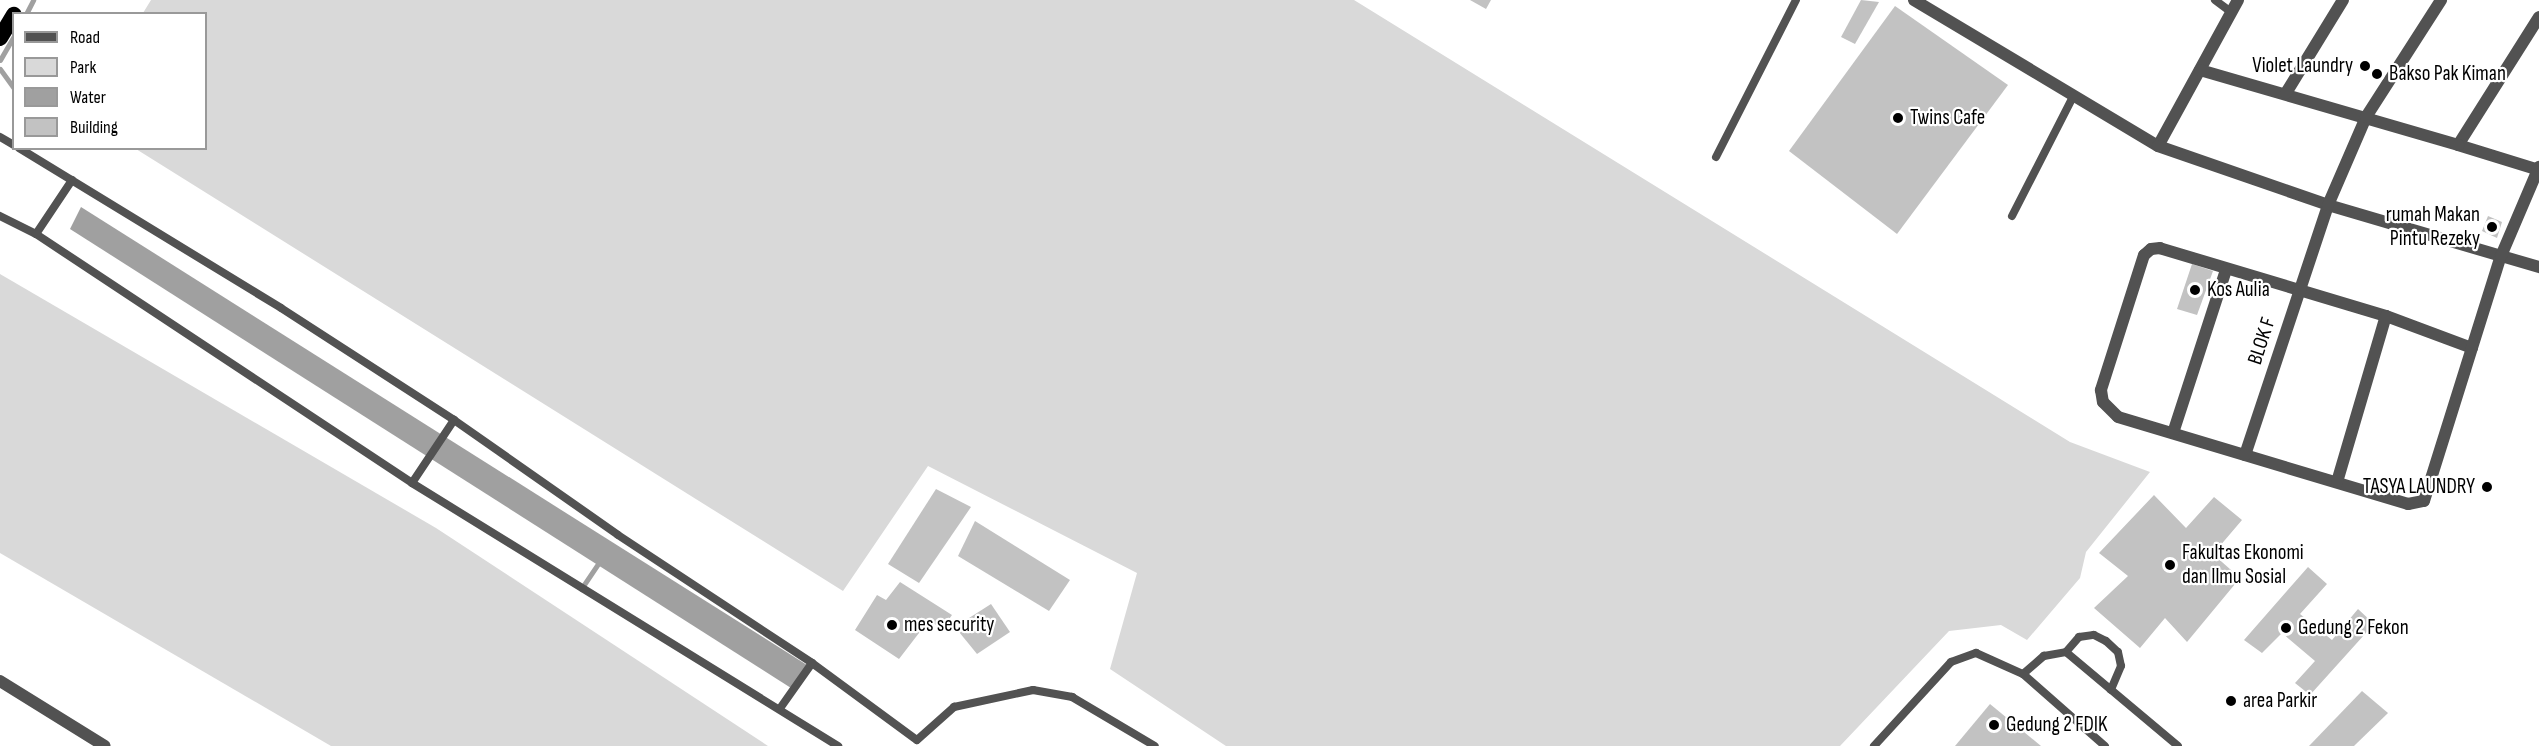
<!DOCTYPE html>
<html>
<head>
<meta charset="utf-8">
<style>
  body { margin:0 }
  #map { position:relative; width:2539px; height:746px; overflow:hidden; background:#fff; font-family:"Sofia Sans Condensed",sans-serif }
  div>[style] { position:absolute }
  .green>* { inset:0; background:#d9d9d9 }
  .water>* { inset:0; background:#a0a0a0 }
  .stream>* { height:5px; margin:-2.5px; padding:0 2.5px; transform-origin:2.5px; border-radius:2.5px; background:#a0a0a0 }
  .building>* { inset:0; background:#c2c2c2 }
  .service>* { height:8px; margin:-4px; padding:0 4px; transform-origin:4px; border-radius:4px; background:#525252 }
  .minor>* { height:12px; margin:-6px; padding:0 6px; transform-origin:6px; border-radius:6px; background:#525252 }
  .trunk>* { height:16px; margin:-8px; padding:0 8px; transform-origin:8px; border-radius:8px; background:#000 }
  .dots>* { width:16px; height:16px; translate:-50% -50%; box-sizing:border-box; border:3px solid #fff; border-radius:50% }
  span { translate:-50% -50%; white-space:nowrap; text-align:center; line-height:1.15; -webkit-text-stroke:4.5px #fff; paint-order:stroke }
  .poi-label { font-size:21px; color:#000 }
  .right { translate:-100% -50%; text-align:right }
  .left { translate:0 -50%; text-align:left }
  .street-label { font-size:21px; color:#000 }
  .legend { position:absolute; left:12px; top:12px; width:195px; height:138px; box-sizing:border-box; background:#fff; border:2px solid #999; margin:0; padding:8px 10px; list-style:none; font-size:18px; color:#000 }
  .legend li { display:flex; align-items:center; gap:12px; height:30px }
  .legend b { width:30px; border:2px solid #999 }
</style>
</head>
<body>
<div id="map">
  <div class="green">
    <i style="clip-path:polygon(151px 0,1354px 0,2070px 442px,2150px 472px,2086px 552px,2080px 578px,2027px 640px,2001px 625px,1949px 631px,1840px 746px,1226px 746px,1110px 669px,1137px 573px,928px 466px,843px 591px,136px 149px,206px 148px,206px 14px,143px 13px)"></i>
    <i style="clip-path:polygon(0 274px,436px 528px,768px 746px,331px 746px,0 553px)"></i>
  </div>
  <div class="water">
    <i style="clip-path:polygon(81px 207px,807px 665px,791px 688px,70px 229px)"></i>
  </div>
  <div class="stream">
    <i style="left:26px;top:14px;width:16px;rotate:-63deg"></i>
    <i style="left:0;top:60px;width:28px;rotate:-60deg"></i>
    <i style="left:0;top:69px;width:24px;rotate:54deg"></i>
    <i style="left:581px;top:589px;width:36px;rotate:-56deg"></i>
  </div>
  <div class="building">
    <i style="clip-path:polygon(1470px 0,1491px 0,1486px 9px)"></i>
    <i style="clip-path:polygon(1861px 0,1879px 2px,1855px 44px,1841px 37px)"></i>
    <i style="clip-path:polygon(1895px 6px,2008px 85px,1897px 234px,1789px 151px)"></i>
    <i style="clip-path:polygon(2488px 216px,2502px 222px,2497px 238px,2482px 231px)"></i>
    <i style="clip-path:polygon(2192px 264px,2213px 271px,2197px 315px,2177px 309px)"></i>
    <i style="clip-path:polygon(936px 489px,971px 507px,919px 583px,888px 564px)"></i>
    <i style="clip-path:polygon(2154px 495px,2186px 528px,2214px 497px,2242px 520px,2213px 554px,2240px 578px,2187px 642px,2165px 618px,2140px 648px,2094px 608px,2128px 576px,2099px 553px)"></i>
    <i style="clip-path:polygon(975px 521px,1070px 580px,1049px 611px,958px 556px)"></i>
    <i style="clip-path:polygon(2308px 567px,2327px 584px,2300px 614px,2332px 640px,2358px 609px,2374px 624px,2310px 695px,2295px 683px,2315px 661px,2282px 633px,2262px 653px,2244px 640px)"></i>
    <i style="clip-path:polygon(900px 582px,952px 615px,942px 629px,929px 620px,899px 659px,855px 630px,877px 595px,886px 600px)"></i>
    <i style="clip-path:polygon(991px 604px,1010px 632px,977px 654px,955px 627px)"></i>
    <i style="clip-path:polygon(2362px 691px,2388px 713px,2354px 746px,2309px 746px)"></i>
    <i style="clip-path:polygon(1990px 704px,2041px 746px,1955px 746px)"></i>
  </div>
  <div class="service">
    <i style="left:2215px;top:0;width:20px;rotate:37deg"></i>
    <i style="left:0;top:137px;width:16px;rotate:30deg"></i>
    <i style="left:19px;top:148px;width:307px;rotate:31.4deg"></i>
    <i style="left:281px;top:308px;width:206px;rotate:32.9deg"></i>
    <i style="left:454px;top:420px;width:200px;rotate:35deg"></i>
    <i style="left:618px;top:535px;width:232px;rotate:33.4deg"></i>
    <i style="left:812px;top:663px;width:130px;rotate:36.3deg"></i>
    <i style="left:917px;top:740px;width:50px;rotate:-41.7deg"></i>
    <i style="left:954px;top:707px;width:81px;rotate:-12.1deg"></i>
    <i style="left:1033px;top:690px;width:40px;rotate:10deg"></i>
    <i style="left:1072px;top:697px;width:96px;rotate:30.6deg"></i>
    <i style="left:1716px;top:157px;width:176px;rotate:-63deg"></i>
    <i style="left:0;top:216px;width:40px;rotate:26.6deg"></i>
    <i style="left:36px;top:234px;width:451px;rotate:33.5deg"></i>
    <i style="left:412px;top:483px;width:501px;rotate:31.69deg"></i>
    <i style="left:2012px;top:216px;width:136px;rotate:-62.9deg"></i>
    <i style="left:36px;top:234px;width:65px;rotate:-56.3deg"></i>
    <i style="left:412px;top:483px;width:76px;rotate:-56.3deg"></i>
    <i style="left:2066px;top:652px;width:20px;rotate:-49deg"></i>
    <i style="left:2079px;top:637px;width:15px;rotate:-8deg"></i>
    <i style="left:2094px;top:635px;width:13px;rotate:27deg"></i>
    <i style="left:2106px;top:641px;width:16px;rotate:43deg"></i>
    <i style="left:2118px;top:652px;width:14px;rotate:78deg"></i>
    <i style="left:2121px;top:666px;width:26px;rotate:113deg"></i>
    <i style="left:2023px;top:674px;width:28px;rotate:-41deg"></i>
    <i style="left:2044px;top:656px;width:22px;rotate:-10deg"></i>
    <i style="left:2066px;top:652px;width:146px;rotate:40deg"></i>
    <i style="left:781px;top:707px;width:54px;rotate:-54.8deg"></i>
    <i style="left:1874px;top:746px;width:114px;rotate:-47.5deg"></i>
    <i style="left:1951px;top:662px;width:27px;rotate:-20deg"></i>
    <i style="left:1976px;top:653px;width:51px;rotate:24.1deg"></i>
    <i style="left:2023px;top:674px;width:109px;rotate:41.3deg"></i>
  </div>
  <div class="minor">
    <i style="left:1914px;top:0;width:284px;rotate:30.9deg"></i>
    <i style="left:2238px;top:0;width:166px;rotate:118.7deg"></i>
    <i style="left:2158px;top:146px;width:180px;rotate:19.1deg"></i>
    <i style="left:2328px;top:205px;width:220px;rotate:16.4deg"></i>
    <i style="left:2539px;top:17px;width:151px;rotate:122.3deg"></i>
    <i style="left:2458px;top:145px;width:85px;rotate:17.2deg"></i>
    <i style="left:2200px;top:70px;width:269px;rotate:16.2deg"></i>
    <i style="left:2286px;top:93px;width:109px;rotate:-58.5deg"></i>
    <i style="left:2472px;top:348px;width:92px;rotate:-159.6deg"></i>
    <i style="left:2386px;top:316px;width:236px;rotate:-163.3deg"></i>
    <i style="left:2160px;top:248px;width:9px;rotate:174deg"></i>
    <i style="left:2151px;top:249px;width:9px;rotate:139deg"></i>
    <i style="left:2144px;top:255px;width:142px;rotate:107.7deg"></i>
    <i style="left:2101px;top:390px;width:12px;rotate:81deg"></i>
    <i style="left:2103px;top:402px;width:21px;rotate:45deg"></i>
    <i style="left:2118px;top:417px;width:303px;rotate:16.7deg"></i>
    <i style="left:2408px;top:504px;width:16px;rotate:-11deg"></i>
    <i style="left:2424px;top:501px;width:257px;rotate:-72.6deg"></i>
    <i style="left:2501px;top:256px;width:97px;rotate:-66.9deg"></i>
    <i style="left:2173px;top:433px;width:171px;rotate:-72deg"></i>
    <i style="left:2245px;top:455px;width:263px;rotate:-71.6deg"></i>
    <i style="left:2328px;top:205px;width:96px;rotate:-66.6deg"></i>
    <i style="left:2366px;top:117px;width:139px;rotate:-57.3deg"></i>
    <i style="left:2337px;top:482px;width:173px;rotate:-73.6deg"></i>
    <i style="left:0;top:681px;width:123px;rotate:31.8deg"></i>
  </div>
  <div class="trunk">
    <i style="left:0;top:38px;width:27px;rotate:-59deg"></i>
  </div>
  <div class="dots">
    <i style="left:2365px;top:66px;background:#000"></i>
    <i style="left:2377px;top:74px;background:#000"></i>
    <i style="left:1898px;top:118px;background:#000"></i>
    <i style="left:2492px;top:227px;background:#000"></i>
    <i style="left:2195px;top:290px;background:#000"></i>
    <i style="left:2487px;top:487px;background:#000"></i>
    <i style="left:2170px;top:565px;background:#000"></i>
    <i style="left:892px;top:625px;background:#000"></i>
    <i style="left:2286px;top:628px;background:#000"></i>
    <i style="left:2231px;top:701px;background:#000"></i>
    <i style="left:1994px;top:725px;background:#000"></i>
  </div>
  <div class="poi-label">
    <span class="right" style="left:2353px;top:66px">Violet Laundry</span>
    <span class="left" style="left:2389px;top:74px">Bakso Pak Kiman</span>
    <span class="left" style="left:1910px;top:118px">Twins Cafe</span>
    <span class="right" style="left:2480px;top:227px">rumah Makan<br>Pintu Rezeky</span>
    <span class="left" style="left:2207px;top:290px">Kos Aulia</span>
    <span class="right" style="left:2475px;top:487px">TASYA LAUNDRY</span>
    <span class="left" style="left:2182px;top:565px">Fakultas Ekonomi<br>dan Ilmu Sosial</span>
    <span class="left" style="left:904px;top:625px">mes security</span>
    <span class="left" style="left:2298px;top:628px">Gedung 2 Fekon</span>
    <span class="left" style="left:2243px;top:701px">area Parkir</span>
    <span class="left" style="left:2006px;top:725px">Gedung 2 FDIK</span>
  </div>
  <div class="street-label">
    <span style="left:2262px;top:341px;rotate:-72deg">BLOK F</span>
  </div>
  <ul class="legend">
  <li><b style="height:8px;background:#525252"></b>Road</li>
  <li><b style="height:16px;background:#d9d9d9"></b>Park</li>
  <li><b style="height:16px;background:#a0a0a0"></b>Water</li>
  <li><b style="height:16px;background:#c2c2c2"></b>Building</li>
  </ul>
</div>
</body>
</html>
